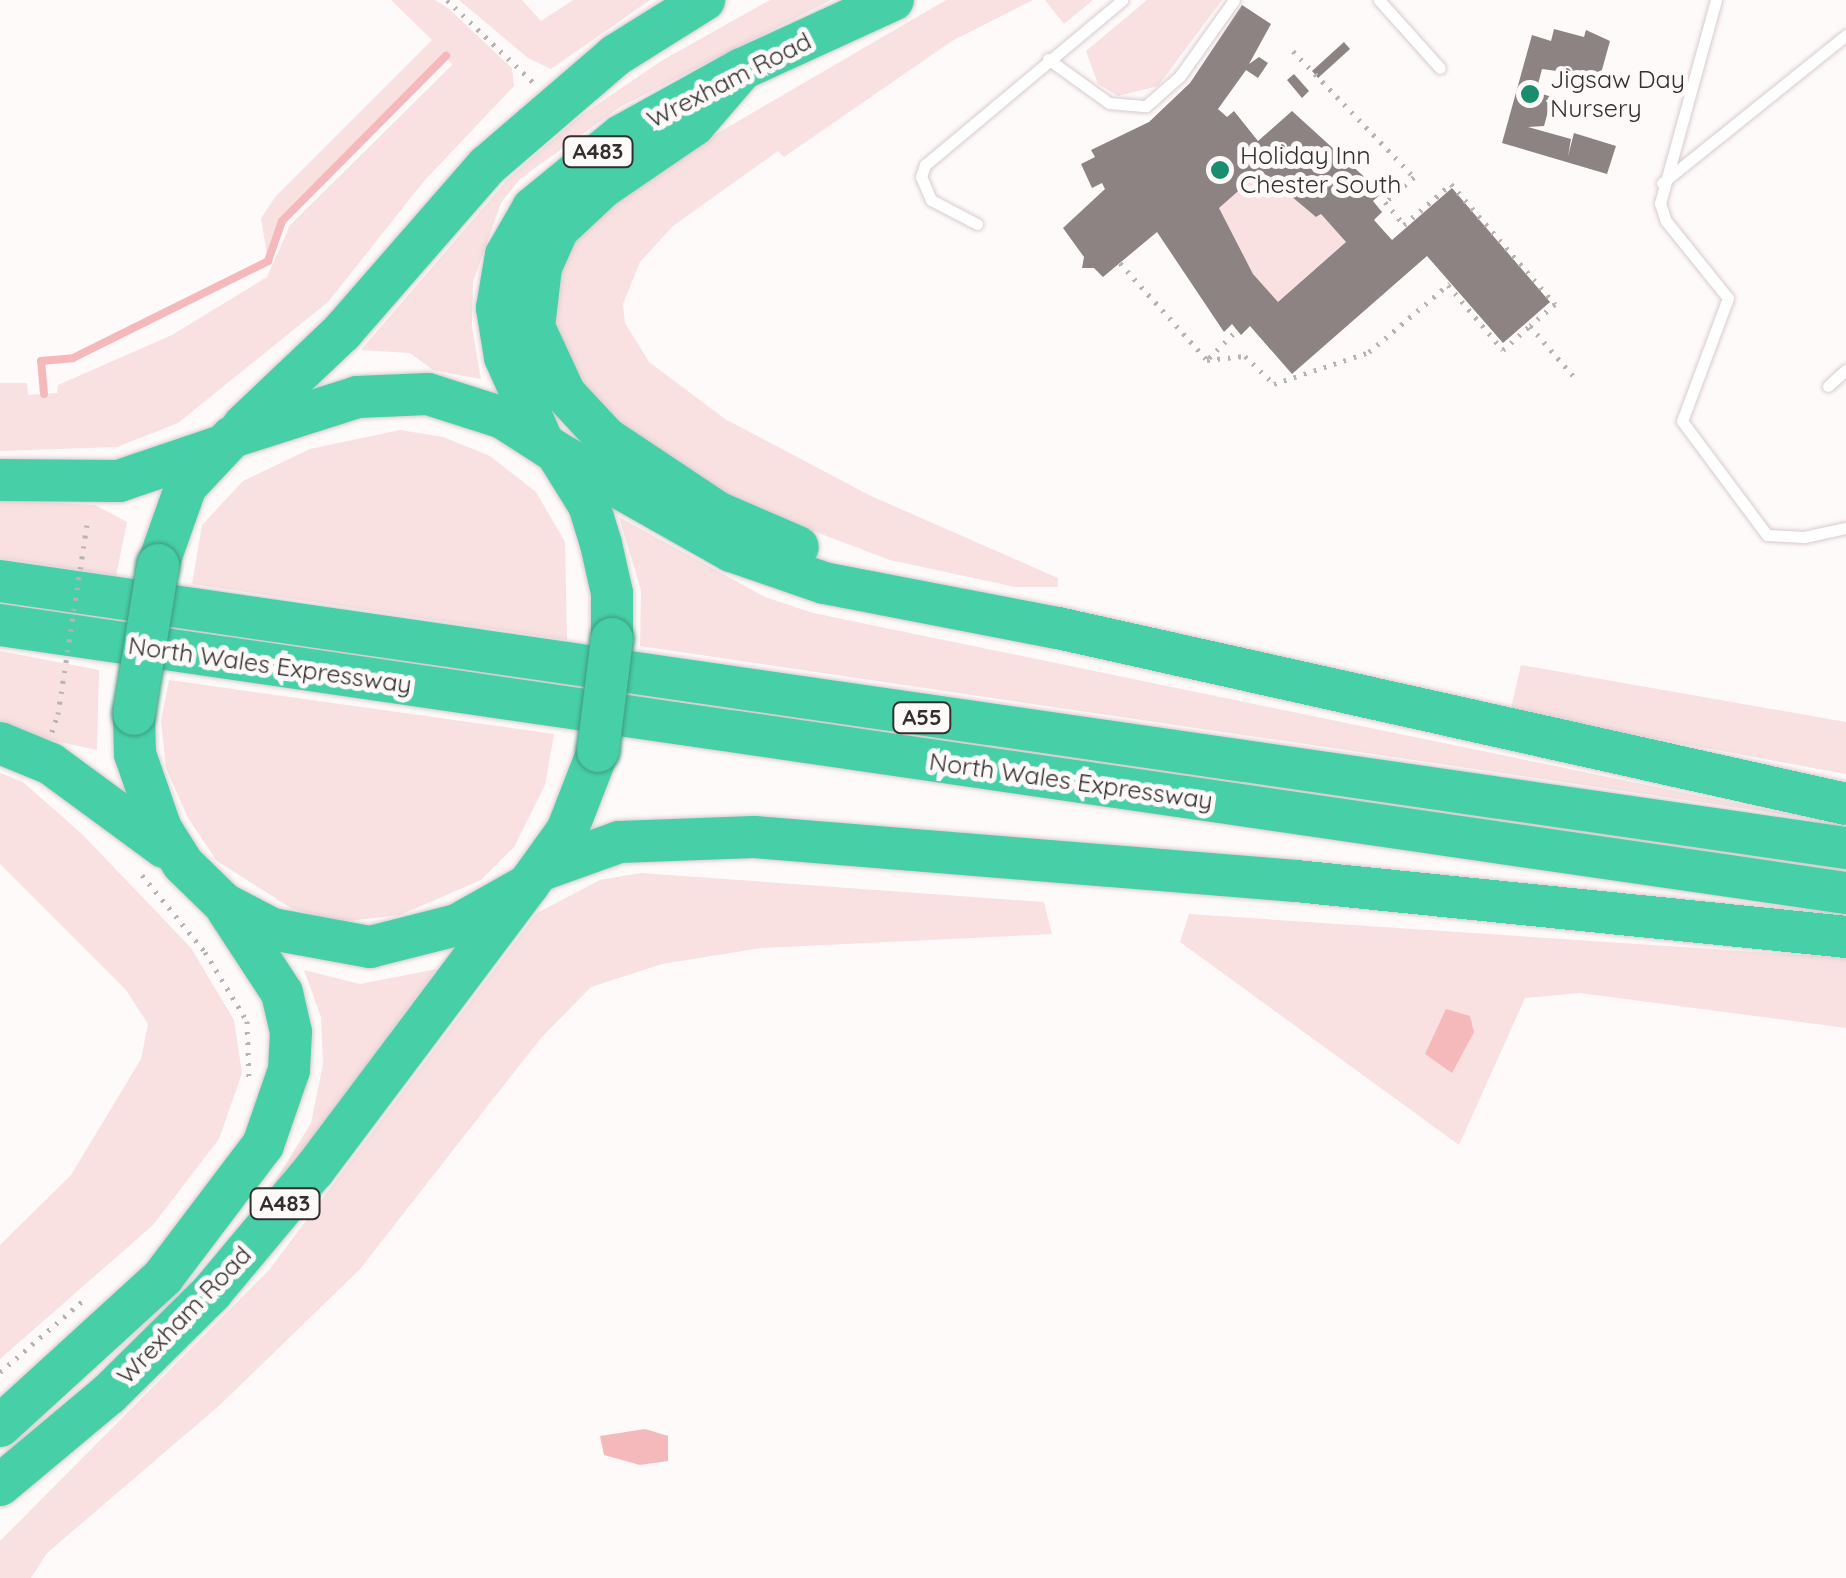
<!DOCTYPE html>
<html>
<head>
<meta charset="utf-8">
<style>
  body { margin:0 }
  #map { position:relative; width:1846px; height:1578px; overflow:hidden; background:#fffafa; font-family:Quicksand,sans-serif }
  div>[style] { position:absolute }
  .green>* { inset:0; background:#f9e0e1 }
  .water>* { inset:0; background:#f6b9bb }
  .stream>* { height:8px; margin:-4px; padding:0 4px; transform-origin:4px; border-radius:4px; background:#f6b9bb }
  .building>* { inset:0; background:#8e8383 }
  .path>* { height:5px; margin-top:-2.5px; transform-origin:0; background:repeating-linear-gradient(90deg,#b8b3b3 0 2.5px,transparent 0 10.5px) }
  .roads { filter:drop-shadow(0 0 2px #d8cccd) drop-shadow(0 0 2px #d8cccd) }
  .lane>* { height:11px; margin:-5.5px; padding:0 5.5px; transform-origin:5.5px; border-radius:5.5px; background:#fff }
  .highway>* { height:42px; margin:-21px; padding:0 21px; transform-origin:21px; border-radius:21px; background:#47d0a8 }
  .path-bridge>* { height:5px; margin-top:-2.5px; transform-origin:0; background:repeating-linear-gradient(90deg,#b8b3b3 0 2.5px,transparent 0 10.5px) }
  .bridges { filter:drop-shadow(0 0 2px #40987e) drop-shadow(0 0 2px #40987e) }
  .highway-bridge>* { height:42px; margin:-21px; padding:0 21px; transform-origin:21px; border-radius:21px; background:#47d0a8 }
  .dots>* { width:28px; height:28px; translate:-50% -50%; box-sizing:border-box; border:5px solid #fffafa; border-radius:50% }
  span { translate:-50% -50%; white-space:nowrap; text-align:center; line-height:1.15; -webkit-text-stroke:10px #fffafa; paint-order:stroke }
  .shield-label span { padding:2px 8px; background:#fffafa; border:2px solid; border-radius:8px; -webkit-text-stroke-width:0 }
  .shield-label { font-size:22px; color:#332f2f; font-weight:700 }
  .street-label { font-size:25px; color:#332f2f }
  .poi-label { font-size:25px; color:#332f2f }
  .left { translate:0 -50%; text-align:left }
</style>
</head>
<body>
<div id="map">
  <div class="green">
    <i style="clip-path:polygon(391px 0,435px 0,449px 9px,512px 68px,514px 86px,424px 181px,328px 302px,178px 423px,117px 447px,0 451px,0 383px,27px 383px,28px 395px,57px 393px,58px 385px,172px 335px,267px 277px,290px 225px,452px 65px,446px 57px,282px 221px,268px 261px,261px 218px,276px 196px,432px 40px)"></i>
    <i style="clip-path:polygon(459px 0,522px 0,541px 21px,573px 0,650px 0,551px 69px,528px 58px)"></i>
    <i style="clip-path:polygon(770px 0,831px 0,620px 107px,520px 179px,501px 203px,473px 282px,472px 327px,481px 379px,433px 370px,410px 353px,361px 350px,508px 179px,579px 117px,661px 61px)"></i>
    <i style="clip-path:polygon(946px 0,1033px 0,952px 41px,784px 157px,778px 151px,673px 226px,640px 262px,623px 304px,625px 323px,649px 362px,725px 419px,871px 496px,1058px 578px,1058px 587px,1015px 587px,890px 560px,723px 497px,614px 424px,554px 349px,551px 283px,585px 225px,697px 145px)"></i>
    <i style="clip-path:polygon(1045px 0,1093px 0,1064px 24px)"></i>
    <i style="clip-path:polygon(1147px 0,1222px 0,1158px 86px,1118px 96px,1098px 84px,1086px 51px)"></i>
    <i style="clip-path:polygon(1261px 171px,1316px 217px,1321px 214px,1346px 242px,1278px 302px,1253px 274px,1219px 208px)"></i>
    <i style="clip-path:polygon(400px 430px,443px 437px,490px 456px,536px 492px,565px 542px,567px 640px,192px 584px,202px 525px,243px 481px,310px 449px)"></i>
    <i style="clip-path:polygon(0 500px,95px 505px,127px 522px,116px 576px,0 558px)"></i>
    <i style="clip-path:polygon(619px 517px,765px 597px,813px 613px,1807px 818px,640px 646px,641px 590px)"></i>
    <i style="clip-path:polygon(0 651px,99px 670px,97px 750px,0 729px)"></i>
    <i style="clip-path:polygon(1521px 665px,1846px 722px,1846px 774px,1510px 712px)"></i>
    <i style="clip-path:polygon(169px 680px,554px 734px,545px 785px,514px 847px,481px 880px,400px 915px,339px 922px,291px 908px,217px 861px,188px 818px,166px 768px,161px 721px)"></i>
    <i style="clip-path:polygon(0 773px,23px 782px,83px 835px,191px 948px,234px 1020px,242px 1073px,219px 1139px,153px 1225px,0 1359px,0 1245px,71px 1175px,141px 1059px,148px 1024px,126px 990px,0 864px)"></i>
    <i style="clip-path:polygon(641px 873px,1044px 902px,1052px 934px,761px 948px,662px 964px,591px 987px,540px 1039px,360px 1269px,221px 1404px,47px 1553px,31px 1578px,0 1578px,0 1541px,269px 1270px,537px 913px,600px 880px)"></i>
    <i style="clip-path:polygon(1189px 914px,1846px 958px,1846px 1028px,1580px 993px,1525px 998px,1459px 1145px,1180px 942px)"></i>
    <i style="clip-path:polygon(437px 969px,252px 1219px,311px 1123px,323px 1064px,321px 1017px,304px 970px,360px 984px)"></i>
  </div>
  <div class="water">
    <i style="clip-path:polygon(1446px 1009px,1470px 1016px,1474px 1032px,1452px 1073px,1425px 1054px)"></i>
    <i style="clip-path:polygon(645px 1429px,668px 1436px,668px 1461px,640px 1465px,604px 1455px,600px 1436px)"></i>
  </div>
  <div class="stream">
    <i style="left:44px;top:394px;width:33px;rotate:-95deg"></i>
    <i style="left:41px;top:361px;width:32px;rotate:-5deg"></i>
    <i style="left:73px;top:358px;width:218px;rotate:-26.4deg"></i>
    <i style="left:268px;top:261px;width:42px;rotate:-70.7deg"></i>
    <i style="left:282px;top:221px;width:233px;rotate:-45.2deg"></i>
  </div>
  <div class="building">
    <i style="clip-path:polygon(evenodd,1242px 5px,1271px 24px,1249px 64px,1259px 57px,1268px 63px,1258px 78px,1246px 70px,1218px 109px,1227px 117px,1234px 111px,1258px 141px,1292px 111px,1382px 193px,1373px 201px,1382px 212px,1374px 220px,1392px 240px,1452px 188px,1550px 302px,1503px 343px,1427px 256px,1292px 374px,1250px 326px,1241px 335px,1232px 324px,1224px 332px,1157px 232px,1103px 277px,1094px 268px,1082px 268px,1084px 257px,1063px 228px,1105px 189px,1102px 183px,1092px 188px,1081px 164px,1095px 157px,1091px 150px,1149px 122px,1190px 83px,1242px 5px,1261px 171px,1316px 217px,1321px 214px,1346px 242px,1278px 302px,1253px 274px,1219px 208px,1261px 171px)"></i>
    <i style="clip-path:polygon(1554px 29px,1584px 37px,1586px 30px,1610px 41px,1600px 77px,1542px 69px,1536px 92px,1552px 97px,1544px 126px,1528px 127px,1571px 139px,1568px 156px,1574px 133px,1616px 146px,1607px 174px,1502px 143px,1532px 35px,1551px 41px)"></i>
    <i style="clip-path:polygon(1344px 42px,1350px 49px,1318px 78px,1312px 71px)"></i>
    <i style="clip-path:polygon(1294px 74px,1309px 91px,1302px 98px,1287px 80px)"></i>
  </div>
  <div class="path">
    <i style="left:447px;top:0;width:122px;rotate:43.7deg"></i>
    <i style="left:1293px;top:51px;width:175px;rotate:46.2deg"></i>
    <i style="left:1414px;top:177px;width:38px;rotate:139deg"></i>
    <i style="left:1385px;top:202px;width:30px;rotate:50deg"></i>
    <i style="left:1404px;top:225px;width:62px;rotate:-41.1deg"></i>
    <i style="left:1451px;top:184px;width:159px;rotate:49.1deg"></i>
    <i style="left:1555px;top:304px;width:33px;rotate:139deg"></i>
    <i style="left:1120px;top:263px;width:130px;rotate:48.1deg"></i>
    <i style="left:1207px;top:360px;width:38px;rotate:-6deg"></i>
    <i style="left:1245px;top:356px;width:40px;rotate:44deg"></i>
    <i style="left:1274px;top:384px;width:100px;rotate:-18.6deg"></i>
    <i style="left:1369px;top:352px;width:106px;rotate:-40.4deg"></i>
    <i style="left:1448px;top:285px;width:85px;rotate:49.8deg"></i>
    <i style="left:1503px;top:350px;width:36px;rotate:-42deg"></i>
    <i style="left:1530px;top:326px;width:67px;rotate:49.2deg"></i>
    <i style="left:1209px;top:358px;width:40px;rotate:-45deg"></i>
    <i style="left:52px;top:732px;width:19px;rotate:-72deg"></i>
    <i style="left:142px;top:875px;width:99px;rotate:50.7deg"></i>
    <i style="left:205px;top:952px;width:81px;rotate:58.7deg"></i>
    <i style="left:247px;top:1021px;width:58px;rotate:88deg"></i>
    <i style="left:0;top:1372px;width:112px;rotate:-40.7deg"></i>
  </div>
  <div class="roads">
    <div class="lane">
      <i style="left:1379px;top:0;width:91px;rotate:48.1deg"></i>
      <i style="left:1716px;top:0;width:211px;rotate:105.4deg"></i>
      <i style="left:1660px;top:203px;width:19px;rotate:72deg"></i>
      <i style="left:1666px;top:221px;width:99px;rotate:51.2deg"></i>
      <i style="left:1728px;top:298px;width:131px;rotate:110.5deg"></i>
      <i style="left:1682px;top:421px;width:142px;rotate:53.3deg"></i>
      <i style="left:1767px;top:535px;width:37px;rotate:3deg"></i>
      <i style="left:1804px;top:537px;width:43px;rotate:-12.1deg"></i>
      <i style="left:1048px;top:59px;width:75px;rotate:35.8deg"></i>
      <i style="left:1109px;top:103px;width:37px;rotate:5deg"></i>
      <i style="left:1146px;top:106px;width:45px;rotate:-41.4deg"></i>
      <i style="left:1180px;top:76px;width:93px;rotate:-54.6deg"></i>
      <i style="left:1662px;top:183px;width:236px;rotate:-38.8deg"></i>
      <i style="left:977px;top:224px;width:52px;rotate:-152.4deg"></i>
      <i style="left:931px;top:200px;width:25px;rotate:-113deg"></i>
      <i style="left:921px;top:177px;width:13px;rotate:-72deg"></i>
      <i style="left:925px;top:165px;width:257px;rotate:-39.9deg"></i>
      <i style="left:1828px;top:386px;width:24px;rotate:-42deg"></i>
    </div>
    <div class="highway">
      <i style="left:742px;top:69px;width:74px;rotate:130.6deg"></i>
      <i style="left:694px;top:125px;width:110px;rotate:145.7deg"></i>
      <i style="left:603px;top:187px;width:62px;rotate:137deg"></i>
      <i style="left:558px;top:229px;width:42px;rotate:114.1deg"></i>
      <i style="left:541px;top:267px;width:60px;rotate:96.7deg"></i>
      <i style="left:534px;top:327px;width:74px;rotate:65.2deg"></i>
      <i style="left:565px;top:394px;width:60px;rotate:47deg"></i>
      <i style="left:606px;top:438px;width:133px;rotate:33.7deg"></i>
      <i style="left:717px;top:512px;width:88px;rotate:23.4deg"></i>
      <i style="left:243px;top:426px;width:137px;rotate:-43.5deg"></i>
      <i style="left:342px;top:332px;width:220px;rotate:-48.9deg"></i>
      <i style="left:487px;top:166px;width:170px;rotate:-40.7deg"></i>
      <i style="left:616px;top:55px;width:104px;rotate:-32deg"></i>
      <i style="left:541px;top:438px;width:89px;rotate:-114deg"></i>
      <i style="left:505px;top:357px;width:50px;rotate:-99.3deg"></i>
      <i style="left:497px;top:308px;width:54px;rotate:-80.4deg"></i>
      <i style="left:506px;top:255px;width:54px;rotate:-60.1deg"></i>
      <i style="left:533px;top:208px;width:114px;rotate:-39.3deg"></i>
      <i style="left:621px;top:136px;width:138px;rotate:-29deg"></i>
      <i style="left:742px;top:69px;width:166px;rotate:-24.6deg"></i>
      <i style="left:556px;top:452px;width:201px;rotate:29.5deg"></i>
      <i style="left:731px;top:551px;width:98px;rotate:19deg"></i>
      <i style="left:824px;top:583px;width:238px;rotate:10.9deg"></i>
      <i style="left:1058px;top:628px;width:807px;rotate:12.59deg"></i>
      <i style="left:0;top:480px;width:119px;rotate:0.5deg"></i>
      <i style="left:119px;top:481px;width:106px;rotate:-18.8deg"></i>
      <i style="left:158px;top:565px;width:84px;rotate:-70.5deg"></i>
      <i style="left:186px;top:486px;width:67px;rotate:-46.8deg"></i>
      <i style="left:232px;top:437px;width:131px;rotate:-17.7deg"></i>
      <i style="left:357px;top:397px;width:71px;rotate:-2.4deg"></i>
      <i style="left:428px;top:394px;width:79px;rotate:17.7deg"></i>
      <i style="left:503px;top:418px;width:63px;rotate:32.7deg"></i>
      <i style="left:556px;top:452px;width:62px;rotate:58.1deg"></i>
      <i style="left:589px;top:505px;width:41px;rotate:72.9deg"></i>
      <i style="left:601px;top:544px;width:50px;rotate:77.3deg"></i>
      <i style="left:612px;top:593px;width:46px;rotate:90deg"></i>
      <i style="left:0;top:581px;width:1865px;rotate:8.23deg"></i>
      <i style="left:0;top:625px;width:1865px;rotate:8.26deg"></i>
      <i style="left:134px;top:714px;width:40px;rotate:88.6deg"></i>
      <i style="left:135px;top:754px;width:79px;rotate:70.9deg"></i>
      <i style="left:161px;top:829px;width:41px;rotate:57.8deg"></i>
      <i style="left:183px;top:864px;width:57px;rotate:44.3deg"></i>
      <i style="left:224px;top:904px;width:54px;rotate:27.5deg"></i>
      <i style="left:272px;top:929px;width:100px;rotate:10.4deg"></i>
      <i style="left:370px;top:947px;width:90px;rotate:-14.2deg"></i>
      <i style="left:457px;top:925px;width:81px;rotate:-29.4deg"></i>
      <i style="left:528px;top:885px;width:67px;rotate:-54.2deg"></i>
      <i style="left:567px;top:831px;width:86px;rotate:-68.8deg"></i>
      <i style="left:0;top:743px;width:55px;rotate:22.4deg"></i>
      <i style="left:51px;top:764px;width:140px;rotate:36.3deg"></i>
      <i style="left:544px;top:869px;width:80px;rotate:-19.8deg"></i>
      <i style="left:619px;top:842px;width:135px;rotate:-2.1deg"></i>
      <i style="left:754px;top:837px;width:544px;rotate:4.64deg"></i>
      <i style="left:1296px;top:881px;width:553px;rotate:5.81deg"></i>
      <i style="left:0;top:1426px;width:221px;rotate:-42.4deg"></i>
      <i style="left:163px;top:1277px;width:166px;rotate:-52.9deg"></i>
      <i style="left:263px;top:1145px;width:79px;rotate:-70.9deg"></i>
      <i style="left:289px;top:1070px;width:38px;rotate:-87deg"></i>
      <i style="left:291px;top:1032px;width:40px;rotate:-103deg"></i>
      <i style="left:282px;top:993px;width:100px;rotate:-123.2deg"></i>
      <i style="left:0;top:1485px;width:142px;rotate:-39.9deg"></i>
      <i style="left:109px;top:1394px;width:144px;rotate:-44.7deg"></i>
      <i style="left:211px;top:1293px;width:160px;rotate:-50.1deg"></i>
      <i style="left:314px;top:1170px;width:356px;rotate:-53.1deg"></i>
    </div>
  </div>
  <div class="path-bridge">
    <i style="left:58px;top:714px;width:199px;rotate:-81.3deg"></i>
  </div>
  <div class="bridges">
    <div class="highway-bridge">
      <i style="left:134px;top:714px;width:151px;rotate:-80.8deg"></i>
      <i style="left:598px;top:751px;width:113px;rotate:-82.9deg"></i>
    </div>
  </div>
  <div class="dots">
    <i style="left:1530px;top:94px;background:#1b8d6f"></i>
    <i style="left:1220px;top:170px;background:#1b8d6f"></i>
  </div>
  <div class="shield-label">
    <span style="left:598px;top:152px">A483</span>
    <span style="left:922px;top:718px">A55</span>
    <span style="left:285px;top:1204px">A483</span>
  </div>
  <div class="street-label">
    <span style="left:729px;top:80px;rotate:-27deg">Wrexham Road</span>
    <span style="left:270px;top:665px;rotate:8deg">North Wales Expressway</span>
    <span style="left:1071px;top:781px;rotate:8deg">North Wales Expressway</span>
    <span style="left:184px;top:1315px;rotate:-46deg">Wrexham Road</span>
  </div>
  <div class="poi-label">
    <span class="left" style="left:1550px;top:94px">Jigsaw Day<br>Nursery</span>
    <span class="left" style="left:1240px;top:170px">Holiday Inn<br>Chester South</span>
  </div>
</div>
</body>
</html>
